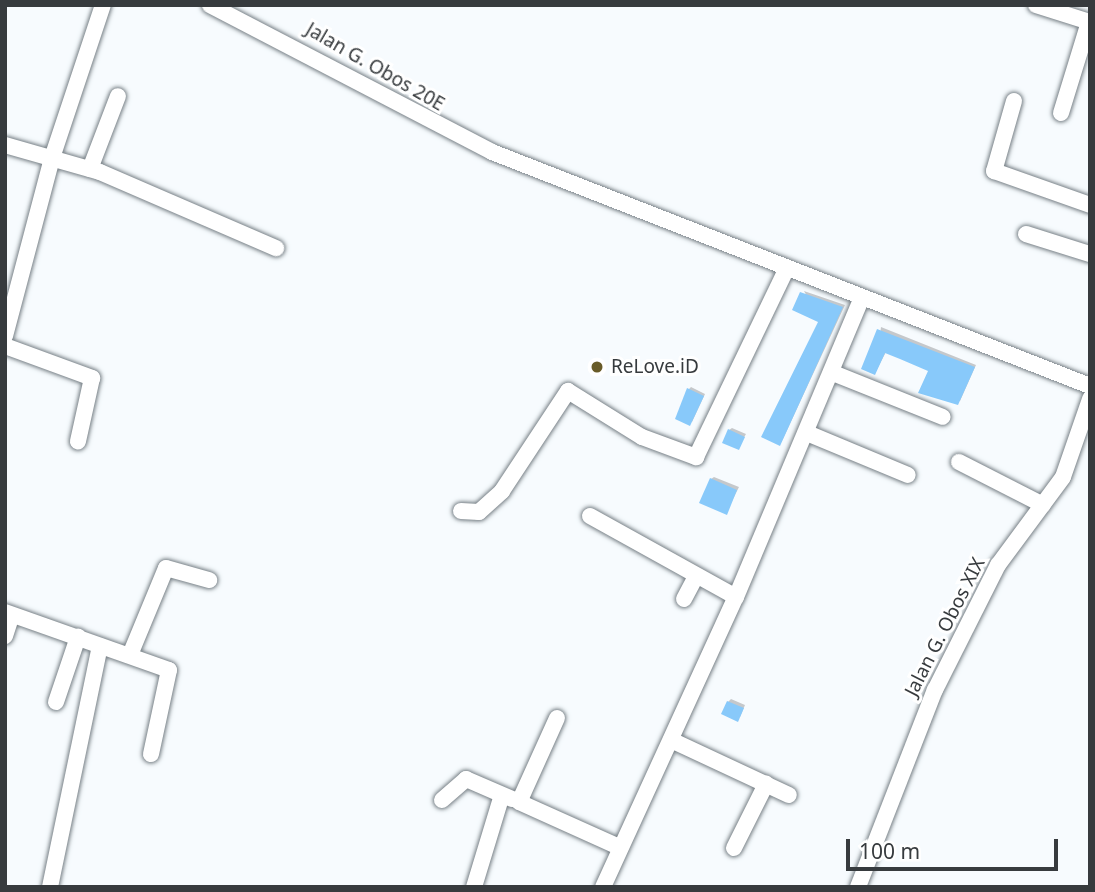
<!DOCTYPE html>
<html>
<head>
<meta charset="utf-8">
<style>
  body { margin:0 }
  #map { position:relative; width:1095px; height:892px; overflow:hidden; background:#f7fbfe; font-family:"Noto Sans",sans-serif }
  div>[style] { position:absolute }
  .shadow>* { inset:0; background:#0003 }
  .building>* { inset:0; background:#88c9fa }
  .roads { filter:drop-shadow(0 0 2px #778086) drop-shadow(0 0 2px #778086) }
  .minor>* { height:16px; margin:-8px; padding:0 8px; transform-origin:8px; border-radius:8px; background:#fff }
  .dots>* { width:19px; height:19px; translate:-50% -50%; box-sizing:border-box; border:4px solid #fff; border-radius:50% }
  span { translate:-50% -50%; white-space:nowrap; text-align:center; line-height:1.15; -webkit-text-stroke:6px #fff; paint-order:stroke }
  .street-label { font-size:19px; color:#373b3e }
  .poi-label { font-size:19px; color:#373b3e }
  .left { translate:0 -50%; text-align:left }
  .frame { position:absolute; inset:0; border:7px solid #373b3e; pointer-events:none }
  .scale { position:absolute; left:846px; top:839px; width:212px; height:32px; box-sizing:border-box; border:4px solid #373b3e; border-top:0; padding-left:9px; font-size:21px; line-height:24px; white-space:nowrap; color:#373b3e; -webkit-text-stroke:5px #fff; paint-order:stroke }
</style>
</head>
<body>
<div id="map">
  <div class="shadow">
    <i style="clip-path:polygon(804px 291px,845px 305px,782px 441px,821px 321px)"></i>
    <i style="clip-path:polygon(881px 327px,976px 365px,960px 401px,930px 370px,886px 352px,875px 373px)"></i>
    <i style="clip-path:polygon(691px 387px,705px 394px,692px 422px,689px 389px)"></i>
    <i style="clip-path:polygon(732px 428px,746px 434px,738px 448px,729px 430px)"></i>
    <i style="clip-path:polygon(714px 477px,739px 487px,726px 513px,711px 479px)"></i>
    <i style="clip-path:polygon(731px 699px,745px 705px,740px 717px,728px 702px)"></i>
  </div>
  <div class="building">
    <i style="clip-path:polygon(800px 292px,843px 307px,780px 446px,761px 437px,818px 322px,792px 310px)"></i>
    <i style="clip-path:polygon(877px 329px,975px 367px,958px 405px,918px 393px,928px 371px,900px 359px,885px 353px,875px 375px,861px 369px)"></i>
    <i style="clip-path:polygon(687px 388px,704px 396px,690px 426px,675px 419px)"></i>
    <i style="clip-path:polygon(728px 429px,745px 437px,739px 450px,722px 443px)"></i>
    <i style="clip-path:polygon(710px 478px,737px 490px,727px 515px,699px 503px)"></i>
    <i style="clip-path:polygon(727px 701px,744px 708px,738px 722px,721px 714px)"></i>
  </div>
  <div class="roads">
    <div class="minor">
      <i style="left:210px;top:5px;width:318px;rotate:27.5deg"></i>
      <i style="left:492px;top:152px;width:642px;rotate:21.37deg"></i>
      <i style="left:1036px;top:5px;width:57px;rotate:17.5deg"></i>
      <i style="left:1014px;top:101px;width:73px;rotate:105.9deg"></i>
      <i style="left:994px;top:171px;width:102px;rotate:19.5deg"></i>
      <i style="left:1061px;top:113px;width:95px;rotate:-72.9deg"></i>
      <i style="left:5px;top:145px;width:99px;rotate:15.9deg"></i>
      <i style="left:100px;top:172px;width:192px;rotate:23.4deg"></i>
      <i style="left:90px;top:169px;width:78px;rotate:-69deg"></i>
      <i style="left:1026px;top:234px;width:67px;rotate:17.4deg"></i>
      <i style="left:5px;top:336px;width:184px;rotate:-75.2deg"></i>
      <i style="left:52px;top:158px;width:161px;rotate:-71.6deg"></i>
      <i style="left:5px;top:346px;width:93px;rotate:20.2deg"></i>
      <i style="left:92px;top:378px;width:65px;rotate:102.5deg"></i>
      <i style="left:833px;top:373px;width:118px;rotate:21.8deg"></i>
      <i style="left:807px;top:433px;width:109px;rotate:22.6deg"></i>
      <i style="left:959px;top:462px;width:94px;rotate:27.1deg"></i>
      <i style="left:461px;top:511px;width:18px;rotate:3deg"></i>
      <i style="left:479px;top:512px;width:31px;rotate:-42deg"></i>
      <i style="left:502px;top:491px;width:120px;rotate:-56.6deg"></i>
      <i style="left:568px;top:391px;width:87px;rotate:31.9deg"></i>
      <i style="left:642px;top:437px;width:58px;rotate:20.3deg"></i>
      <i style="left:696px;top:457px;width:210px;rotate:-64.3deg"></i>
      <i style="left:590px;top:516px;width:167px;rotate:29deg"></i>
      <i style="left:684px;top:599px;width:24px;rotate:-62deg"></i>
      <i style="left:5px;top:612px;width:174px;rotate:19.5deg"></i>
      <i style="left:169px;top:670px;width:86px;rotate:102.1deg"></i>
      <i style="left:5px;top:636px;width:22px;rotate:-72deg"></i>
      <i style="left:130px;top:655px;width:94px;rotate:-67.5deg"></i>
      <i style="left:166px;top:568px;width:45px;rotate:15.6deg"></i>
      <i style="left:56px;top:702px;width:69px;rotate:-71.3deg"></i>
      <i style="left:557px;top:718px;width:92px;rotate:114.3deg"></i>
      <i style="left:519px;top:802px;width:110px;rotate:24.2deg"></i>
      <i style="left:671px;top:740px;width:130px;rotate:25deg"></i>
      <i style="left:442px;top:800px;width:32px;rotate:-41deg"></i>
      <i style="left:466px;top:779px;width:50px;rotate:23.5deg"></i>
      <i style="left:734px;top:848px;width:72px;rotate:-63.4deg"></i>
      <i style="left:50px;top:887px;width:246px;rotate:-78.3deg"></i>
      <i style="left:474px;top:887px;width:96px;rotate:-73.1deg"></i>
      <i style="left:603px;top:887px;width:319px;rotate:-65.4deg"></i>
      <i style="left:736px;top:597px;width:323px;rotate:-67.2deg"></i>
      <i style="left:858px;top:887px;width:212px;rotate:-68.7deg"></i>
      <i style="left:935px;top:690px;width:140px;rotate:-63.3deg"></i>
      <i style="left:998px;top:565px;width:109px;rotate:-53.5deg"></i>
      <i style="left:1063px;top:477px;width:83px;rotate:-70.9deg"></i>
    </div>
  </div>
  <div class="dots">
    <i style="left:597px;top:367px;background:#685b28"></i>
  </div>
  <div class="street-label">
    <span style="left:375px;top:67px;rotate:30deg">Jalan G. Obos 20E</span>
    <span style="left:945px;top:627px;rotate:-63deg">Jalan G. Obos XIX</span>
  </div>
  <div class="poi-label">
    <span class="left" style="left:611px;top:367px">ReLove.iD</span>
  </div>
  <div class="frame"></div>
  <div class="scale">100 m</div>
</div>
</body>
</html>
